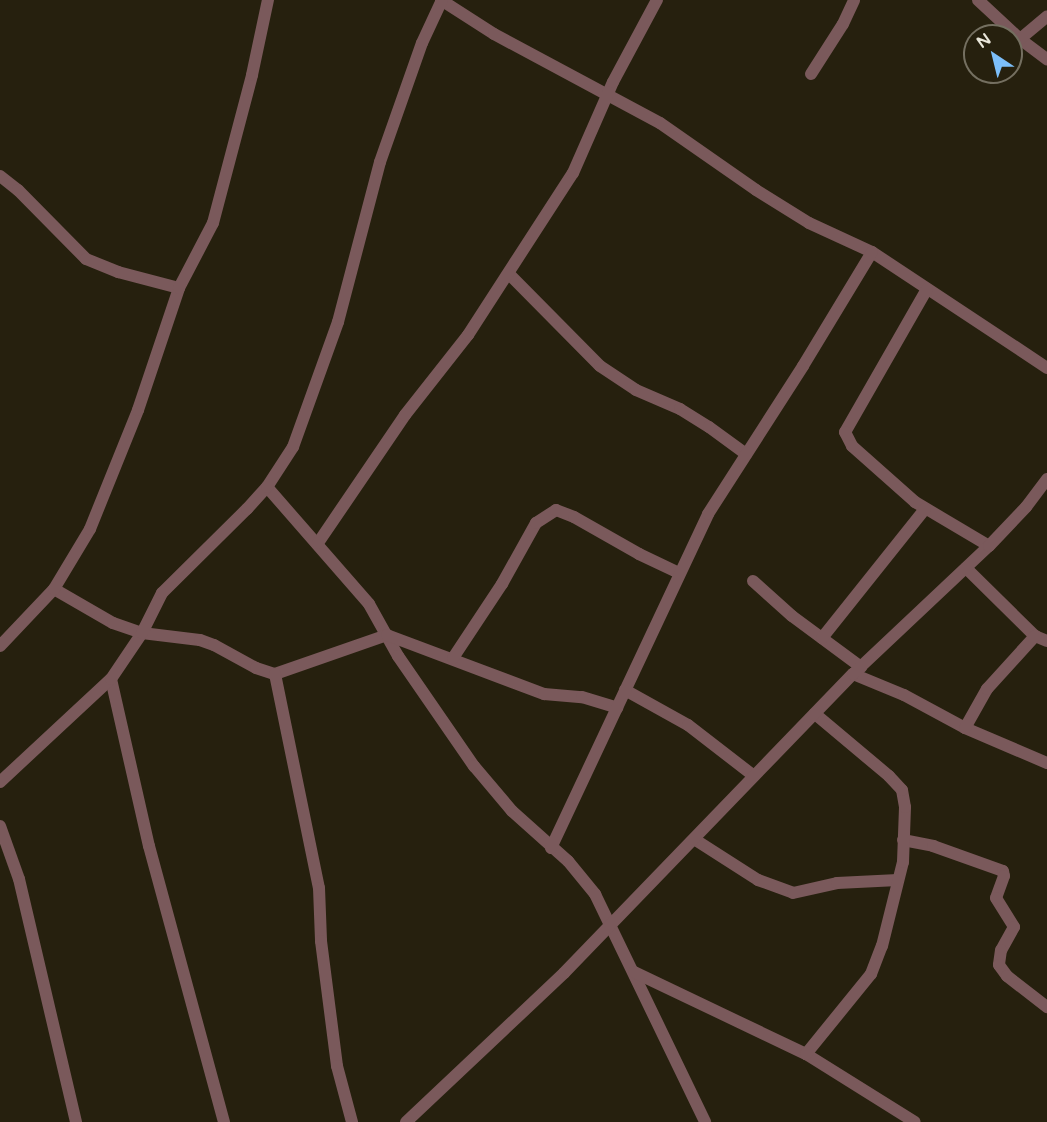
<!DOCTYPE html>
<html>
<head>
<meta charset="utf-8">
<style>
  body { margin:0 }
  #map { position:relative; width:1047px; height:1122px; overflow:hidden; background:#26200e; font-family:"Varela Round",sans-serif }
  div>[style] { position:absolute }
  .street>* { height:12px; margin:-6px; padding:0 6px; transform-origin:6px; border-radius:6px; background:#7a595b }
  span { translate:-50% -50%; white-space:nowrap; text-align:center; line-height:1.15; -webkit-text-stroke:5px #26200e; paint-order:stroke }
  .north { position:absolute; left:963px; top:24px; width:60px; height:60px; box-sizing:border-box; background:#26200e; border:2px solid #746f60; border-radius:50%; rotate:325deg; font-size:16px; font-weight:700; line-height:24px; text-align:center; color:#e9e6da }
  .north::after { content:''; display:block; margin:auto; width:21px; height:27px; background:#7cbef9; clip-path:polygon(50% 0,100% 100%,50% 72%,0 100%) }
</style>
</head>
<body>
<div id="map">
  <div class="street">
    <i style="left:441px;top:0;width:63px;rotate:32.7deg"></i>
    <i style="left:494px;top:34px;width:188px;rotate:28.2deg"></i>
    <i style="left:660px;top:123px;width:117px;rotate:34.9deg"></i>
    <i style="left:756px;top:190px;width:62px;rotate:31.9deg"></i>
    <i style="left:809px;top:223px;width:69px;rotate:24.7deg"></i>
    <i style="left:872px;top:252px;width:210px;rotate:33.5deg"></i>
    <i style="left:978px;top:0;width:57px;rotate:42.9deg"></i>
    <i style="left:1020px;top:39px;width:34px;rotate:37deg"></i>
    <i style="left:1020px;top:39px;width:35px;rotate:-40deg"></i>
    <i style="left:811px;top:74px;width:59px;rotate:-57.4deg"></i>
    <i style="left:843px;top:24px;width:26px;rotate:-65deg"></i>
    <i style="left:0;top:176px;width:23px;rotate:38deg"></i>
    <i style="left:18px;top:190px;width:97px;rotate:45.4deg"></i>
    <i style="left:86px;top:259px;width:35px;rotate:22deg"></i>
    <i style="left:118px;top:272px;width:63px;rotate:14.7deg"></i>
    <i style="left:509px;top:274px;width:129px;rotate:45.3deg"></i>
    <i style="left:600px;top:366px;width:43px;rotate:33.7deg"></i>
    <i style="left:636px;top:390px;width:48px;rotate:23.4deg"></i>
    <i style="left:680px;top:409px;width:34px;rotate:32deg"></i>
    <i style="left:709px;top:427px;width:46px;rotate:36.1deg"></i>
    <i style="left:927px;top:289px;width:165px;rotate:119.8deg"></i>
    <i style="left:845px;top:432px;width:16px;rotate:63deg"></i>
    <i style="left:852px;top:446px;width:84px;rotate:41.6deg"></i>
    <i style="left:915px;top:502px;width:86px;rotate:30.7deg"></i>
    <i style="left:267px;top:487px;width:155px;rotate:48.9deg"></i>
    <i style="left:369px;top:604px;width:60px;rotate:60.9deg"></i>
    <i style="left:398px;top:656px;width:134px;rotate:55.4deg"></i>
    <i style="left:474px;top:766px;width:59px;rotate:49.8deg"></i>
    <i style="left:512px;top:811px;width:75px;rotate:41.8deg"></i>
    <i style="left:568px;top:861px;width:43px;rotate:50.7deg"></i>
    <i style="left:595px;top:894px;width:253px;rotate:64.2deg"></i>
    <i style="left:318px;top:543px;width:155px;rotate:-55.8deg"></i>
    <i style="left:405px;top:415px;width:102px;rotate:-51.8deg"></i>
    <i style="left:468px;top:335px;width:193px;rotate:-57.1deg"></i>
    <i style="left:573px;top:173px;width:99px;rotate:-66.3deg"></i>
    <i style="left:613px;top:82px;width:93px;rotate:-61.8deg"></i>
    <i style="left:966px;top:568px;width:97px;rotate:44.6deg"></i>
    <i style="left:1035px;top:636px;width:13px;rotate:23deg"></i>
    <i style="left:753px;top:581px;width:52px;rotate:41.9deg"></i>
    <i style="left:792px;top:616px;width:86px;rotate:36.5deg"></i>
    <i style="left:54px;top:589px;width:68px;rotate:30deg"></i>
    <i style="left:113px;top:623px;width:31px;rotate:19deg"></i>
    <i style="left:142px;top:633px;width:58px;rotate:6.9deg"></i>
    <i style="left:200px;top:640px;width:15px;rotate:20deg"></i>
    <i style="left:214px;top:645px;width:48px;rotate:28.7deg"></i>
    <i style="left:256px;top:668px;width:20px;rotate:18deg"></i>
    <i style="left:275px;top:674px;width:119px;rotate:-19.2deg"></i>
    <i style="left:387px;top:635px;width:168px;rotate:20.6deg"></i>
    <i style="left:544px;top:694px;width:38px;rotate:5deg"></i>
    <i style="left:582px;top:697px;width:37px;rotate:17deg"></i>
    <i style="left:822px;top:638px;width:165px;rotate:-51.4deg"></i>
    <i style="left:0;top:646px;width:79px;rotate:-46.5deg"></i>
    <i style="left:54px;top:589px;width:70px;rotate:-59deg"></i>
    <i style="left:90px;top:529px;width:128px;rotate:-68deg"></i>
    <i style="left:138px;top:410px;width:129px;rotate:-71.4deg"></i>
    <i style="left:179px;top:288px;width:73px;rotate:-62.4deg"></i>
    <i style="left:213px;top:223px;width:153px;rotate:-75.2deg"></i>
    <i style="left:252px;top:75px;width:77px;rotate:-78deg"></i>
    <i style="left:453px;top:658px;width:89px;rotate:-56.5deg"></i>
    <i style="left:502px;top:584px;width:70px;rotate:-60.9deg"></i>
    <i style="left:536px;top:523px;width:24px;rotate:-33deg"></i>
    <i style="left:556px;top:510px;width:19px;rotate:21deg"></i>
    <i style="left:574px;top:517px;width:75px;rotate:29.6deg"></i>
    <i style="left:639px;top:554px;width:44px;rotate:25.4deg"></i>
    <i style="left:275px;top:674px;width:218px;rotate:78.4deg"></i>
    <i style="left:319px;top:888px;width:53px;rotate:87.8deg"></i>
    <i style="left:321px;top:941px;width:126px;rotate:82.7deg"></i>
    <i style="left:337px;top:1066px;width:58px;rotate:75deg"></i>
    <i style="left:853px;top:674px;width:55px;rotate:22.4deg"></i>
    <i style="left:904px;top:695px;width:69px;rotate:28.4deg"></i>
    <i style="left:965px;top:728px;width:89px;rotate:23.1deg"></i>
    <i style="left:111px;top:679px;width:171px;rotate:77.2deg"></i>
    <i style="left:149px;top:846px;width:286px;rotate:74.8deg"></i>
    <i style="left:625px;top:690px;width:72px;rotate:29.1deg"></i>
    <i style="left:688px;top:725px;width:83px;rotate:37.7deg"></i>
    <i style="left:965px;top:728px;width:45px;rotate:-60.6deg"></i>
    <i style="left:987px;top:689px;width:72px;rotate:-47.8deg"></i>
    <i style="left:0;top:782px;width:151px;rotate:-42.9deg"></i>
    <i style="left:111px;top:679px;width:55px;rotate:-56deg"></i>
    <i style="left:142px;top:633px;width:45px;rotate:-63.4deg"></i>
    <i style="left:162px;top:593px;width:120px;rotate:-44.7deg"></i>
    <i style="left:247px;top:509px;width:30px;rotate:-48deg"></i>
    <i style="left:267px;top:487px;width:48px;rotate:-57deg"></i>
    <i style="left:293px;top:447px;width:133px;rotate:-70.2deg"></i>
    <i style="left:338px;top:322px;width:165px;rotate:-75.3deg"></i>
    <i style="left:380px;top:162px;width:126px;rotate:-70.6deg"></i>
    <i style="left:422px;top:43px;width:47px;rotate:-65.1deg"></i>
    <i style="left:0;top:826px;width:56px;rotate:70.3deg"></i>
    <i style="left:19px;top:879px;width:250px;rotate:76.8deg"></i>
    <i style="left:694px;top:839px;width:76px;rotate:32.6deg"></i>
    <i style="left:758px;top:880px;width:37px;rotate:20deg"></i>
    <i style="left:793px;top:893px;width:45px;rotate:-12.8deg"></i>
    <i style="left:837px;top:883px;width:61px;rotate:-2.8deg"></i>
    <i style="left:903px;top:840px;width:31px;rotate:11deg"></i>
    <i style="left:933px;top:846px;width:74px;rotate:19.7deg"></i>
    <i style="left:1003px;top:871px;width:5px;rotate:79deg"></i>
    <i style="left:1004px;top:876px;width:23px;rotate:110deg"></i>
    <i style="left:996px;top:898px;width:34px;rotate:58deg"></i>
    <i style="left:1014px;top:927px;width:26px;rotate:119deg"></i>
    <i style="left:1001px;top:950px;width:15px;rotate:98deg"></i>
    <i style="left:999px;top:965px;width:14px;rotate:54deg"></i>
    <i style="left:1007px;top:976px;width:51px;rotate:37.8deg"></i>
    <i style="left:551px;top:848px;width:369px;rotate:-64.8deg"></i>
    <i style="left:708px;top:514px;width:176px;rotate:-57.3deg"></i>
    <i style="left:803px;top:366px;width:133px;rotate:-58.8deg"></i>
    <i style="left:634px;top:972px;width:191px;rotate:25.5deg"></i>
    <i style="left:806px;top:1054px;width:128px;rotate:32deg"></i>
    <i style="left:806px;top:1054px;width:103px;rotate:-50.9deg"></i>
    <i style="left:871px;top:974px;width:30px;rotate:-69deg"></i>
    <i style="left:882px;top:946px;width:87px;rotate:-76deg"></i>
    <i style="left:903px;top:862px;width:55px;rotate:-87.9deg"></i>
    <i style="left:905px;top:807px;width:17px;rotate:-100deg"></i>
    <i style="left:902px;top:790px;width:19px;rotate:-133deg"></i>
    <i style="left:889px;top:776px;width:97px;rotate:-140deg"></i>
    <i style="left:406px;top:1122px;width:217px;rotate:-43.3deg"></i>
    <i style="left:564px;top:973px;width:416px;rotate:-46deg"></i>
    <i style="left:853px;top:674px;width:187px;rotate:-43.3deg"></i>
    <i style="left:989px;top:546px;width:54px;rotate:-46.5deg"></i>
    <i style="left:1026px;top:507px;width:35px;rotate:-53deg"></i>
  </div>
  <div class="north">N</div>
</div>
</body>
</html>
